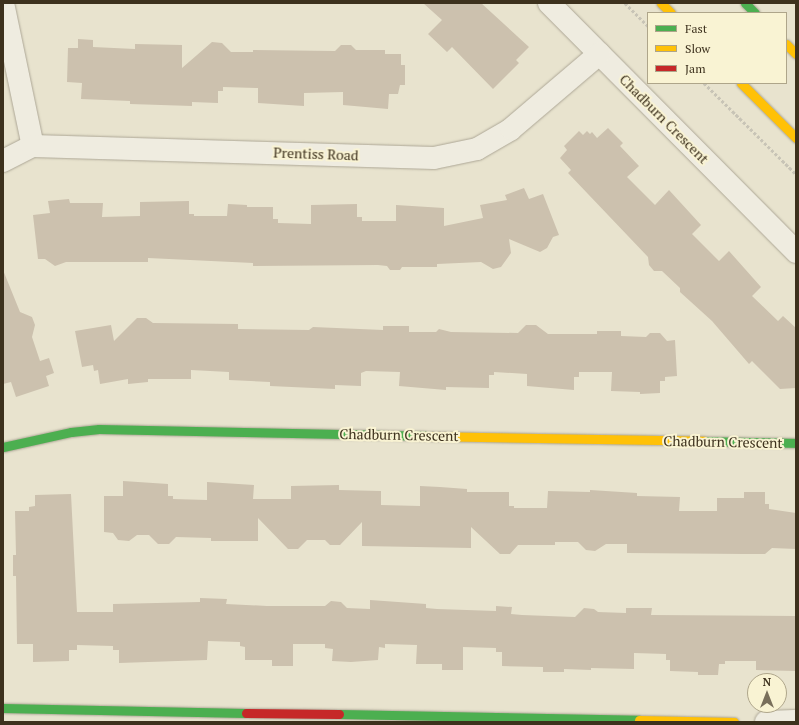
<!DOCTYPE html>
<html>
<head>
<meta charset="utf-8">
<style>
  body { margin:0 }
  #map { position:relative; width:799px; height:725px; overflow:hidden; background:#e8e3ce; font-family:"PT Serif",serif }
  div>[style] { position:absolute }
  .building>* { inset:0; background:#ccc1ae }
  .path>* { height:2.5px; margin-top:-1.25px; transform-origin:0; background:repeating-linear-gradient(90deg,#c8c4b6 0 3px,transparent 0 5px) }
  .roads { filter:drop-shadow(0 0 1px #ada796) drop-shadow(0 0 1px #ada796) }
  .street>* { height:22px; margin:-11px; padding:0 11px; transform-origin:11px; border-radius:11px; background:#efece0 }
  .fast>* { height:9px; margin:-4.5px; padding:0 4.5px; transform-origin:4.5px; border-radius:4.5px; background:#4caf50 }
  .slow>* { height:9px; margin:-4.5px; padding:0 4.5px; transform-origin:4.5px; border-radius:4.5px; background:#ffc107 }
  .jam>* { height:9px; margin:-4.5px; padding:0 4.5px; transform-origin:4.5px; border-radius:4.5px; background:#c62828 }
  span { translate:-50% -50%; white-space:nowrap; text-align:center; line-height:1.15; -webkit-text-stroke:4px #f9f3d3; paint-order:stroke }
  .street-label { font-size:14px; color:#3d311d }
  .frame { position:absolute; inset:0; border:4px solid #3d311d; pointer-events:none }
  .legend { position:absolute; left:647px; top:12px; width:140px; height:72px; box-sizing:border-box; background:#f9f3d3; border:1px solid #aea58a; margin:0; padding:5px 7px; list-style:none; font-size:12px; color:#3d311d }
  .legend li { display:flex; align-items:center; gap:8px; height:20px }
  .legend b { width:20px; border:1px solid #aea58a }
  .north { position:absolute; left:747px; top:673px; width:40px; height:40px; box-sizing:border-box; background:#f9f3d3; border:1px solid #aea58a; border-radius:50%; rotate:0deg; font-size:11px; font-weight:700; line-height:16px; text-align:center; color:#3d311d }
  .north::after { content:''; display:block; margin:auto; width:14px; height:18px; background:#796f5b; clip-path:polygon(50% 0,100% 100%,50% 72%,0 100%) }
</style>
</head>
<body>
<div id="map">
  <div class="building">
    <i style="clip-path:polygon(423px 3px,481px 3px,529px 47px,516px 60px,519px 63px,493px 89px,452px 47px,447px 52px,428px 34px,442px 20px)"></i>
    <i style="clip-path:polygon(78px 39px,93px 40px,93px 47px,135px 49px,135px 44px,182px 45px,182px 68px,212px 42px,222px 43px,231px 52px,253px 52px,253px 50px,335px 51px,341px 45px,351px 45px,356px 50px,385px 50px,385px 54px,401px 54px,401px 65px,405px 65px,405px 85px,400px 85px,398px 94px,389px 94px,388px 109px,343px 105px,343px 92px,304px 93px,304px 106px,258px 103px,258px 88px,223px 87px,223px 91px,218px 91px,218px 103px,192px 102px,192px 106px,130px 104px,130px 101px,81px 99px,82px 83px,67px 82px,68px 48px,78px 48px)"></i>
    <i style="clip-path:polygon(608px 128px,623px 143px,620px 146px,639px 166px,627px 177px,655px 205px,669px 190px,701px 225px,692px 234px,719px 261px,729px 251px,761px 287px,752px 296px,778px 321px,783px 316px,796px 328px,796px 388px,780px 389px,752px 361px,749px 364px,712px 321px,680px 292px,680px 288px,662px 271px,654px 271px,649px 265px,648px 257px,568px 173px,571px 170px,560px 158px,567px 150px,564px 146px,579px 131px,583px 135px,587px 131px,590px 134px,592px 132px,597px 138px)"></i>
    <i style="clip-path:polygon(524px 188px,529px 199px,543px 194px,559px 235px,553px 237px,547px 248px,540px 252px,509px 239px,511px 253px,501px 267px,493px 269px,481px 262px,437px 264px,437px 267px,402px 267px,400px 270px,390px 270px,387px 266px,378px 265px,253px 266px,253px 263px,148px 258px,148px 262px,66px 262px,55px 266px,45px 259px,38px 259px,33px 215px,50px 213px,48px 201px,69px 199px,70px 203px,103px 203px,102px 217px,140px 216px,140px 202px,189px 201px,189px 214px,194px 214px,194px 216px,227px 216px,228px 204px,247px 205px,247px 207px,273px 207px,273px 219px,278px 219px,278px 223px,311px 224px,311px 205px,357px 204px,357px 217px,362px 217px,362px 221px,396px 221px,396px 205px,444px 208px,444px 226px,483px 218px,480px 205px,507px 200px,505px 195px)"></i>
    <i style="clip-path:polygon(3px 270px,20px 312px,32px 317px,35px 325px,32px 337px,40px 361px,49px 358px,54px 373px,46px 376px,49px 386px,16px 397px,11px 382px,3px 384px)"></i>
    <i style="clip-path:polygon(137px 318px,146px 318px,153px 323px,238px 324px,238px 329px,309px 330px,313px 327px,383px 330px,383px 326px,409px 326px,409px 332px,436px 332px,439px 329px,451px 332px,518px 333px,526px 325px,536px 325px,548px 334px,597px 334px,597px 331px,621px 331px,621px 336px,646px 337px,650px 333px,660px 333px,667px 341px,675px 340px,677px 376px,665px 377px,665px 381px,660px 381px,660px 393px,640px 394px,640px 392px,611px 391px,612px 372px,579px 372px,579px 377px,574px 377px,574px 390px,527px 386px,527px 374px,494px 372px,494px 375px,489px 375px,489px 388px,446px 387px,446px 390px,399px 386px,400px 372px,366px 371px,361px 373px,361px 386px,335px 385px,335px 389px,270px 386px,270px 382px,229px 380px,229px 372px,191px 370px,191px 379px,148px 379px,148px 382px,128px 384px,128px 379px,100px 384px,98px 370px,94px 371px,93px 365px,82px 367px,75px 331px,111px 325px,114px 341px)"></i>
    <i style="clip-path:polygon(123px 481px,168px 484px,168px 496px,173px 496px,173px 499px,207px 500px,207px 482px,254px 485px,253px 499px,291px 499px,291px 486px,339px 485px,339px 490px,381px 491px,381px 505px,420px 506px,420px 486px,440px 487px,467px 489px,467px 492px,509px 492px,509px 506px,514px 506px,514px 508px,547px 508px,548px 491px,590px 492px,590px 490px,637px 493px,637px 496px,680px 497px,679px 511px,717px 511px,717px 498px,744px 498px,744px 492px,765px 492px,765px 504px,769px 504px,769px 509px,796px 513px,796px 549px,772px 548px,765px 554px,744px 554px,627px 553px,627px 544px,606px 544px,595px 551px,586px 550px,578px 542px,555px 542px,555px 545px,518px 545px,510px 554px,500px 554px,471px 527px,471px 548px,362px 546px,362px 522px,340px 545px,330px 545px,325px 540px,307px 540px,298px 549px,288px 549px,258px 518px,258px 541px,211px 541px,211px 538px,176px 537px,169px 544px,158px 544px,149px 535px,137px 535px,129px 541px,118px 540px,113px 533px,104px 532px,104px 496px,123px 496px)"></i>
    <i style="clip-path:polygon(71px 494px,77px 612px,113px 612px,113px 604px,200px 602px,200px 598px,227px 599px,226px 604px,267px 606px,325px 606px,331px 601px,341px 602px,347px 608px,370px 609px,370px 600px,426px 604px,426px 608px,437px 609px,496px 611px,496px 606px,512px 607px,511px 614px,522px 615px,575px 617px,584px 608px,594px 609px,598px 612px,626px 613px,626px 608px,652px 608px,651px 615px,796px 616px,796px 671px,756px 670px,756px 661px,725px 661px,725px 664px,719px 664px,718px 675px,698px 675px,698px 672px,670px 671px,670px 660px,666px 660px,666px 654px,634px 653px,634px 669px,591px 668px,591px 670px,564px 669px,564px 672px,543px 672px,543px 667px,502px 666px,502px 652px,496px 652px,496px 648px,463px 647px,463px 670px,442px 670px,442px 664px,416px 664px,417px 645px,385px 644px,385px 648px,379px 647px,378px 660px,351px 662px,332px 661px,333px 649px,325px 648px,325px 644px,293px 644px,293px 666px,272px 666px,272px 660px,245px 660px,245px 647px,240px 646px,240px 642px,208px 641px,207px 660px,119px 663px,119px 650px,113px 650px,113px 646px,77px 645px,77px 650px,69px 650px,69px 661px,33px 662px,33px 644px,17px 644px,16px 576px,13px 576px,13px 555px,16px 555px,15px 511px,29px 511px,29px 507px,35px 506px,35px 495px)"></i>
  </div>
  <div class="path">
    <i style="left:625px;top:3px;width:33px;rotate:45deg"></i>
    <i style="left:704px;top:83px;width:129px;rotate:44.7deg"></i>
  </div>
  <div class="roads">
    <div class="street">
      <i style="left:3px;top:3px;width:146px;rotate:78.2deg"></i>
      <i style="left:549px;top:3px;width:351px;rotate:45.2deg"></i>
      <i style="left:3px;top:161px;width:34px;rotate:-27deg"></i>
      <i style="left:33px;top:146px;width:401px;rotate:1.7deg"></i>
      <i style="left:434px;top:158px;width:44px;rotate:-11.8deg"></i>
      <i style="left:477px;top:149px;width:39px;rotate:-30deg"></i>
      <i style="left:511px;top:129px;width:116px;rotate:-40.4deg"></i>
      <i style="left:766px;top:722px;width:30px;rotate:-2deg"></i>
    </div>
    <div class="fast">
      <i style="left:745px;top:3px;width:14px;rotate:45deg"></i>
      <i style="left:704px;top:441px;width:92px;rotate:1.2deg"></i>
      <i style="left:3px;top:447px;width:70px;rotate:-12.4deg"></i>
      <i style="left:71px;top:432px;width:28px;rotate:-6deg"></i>
      <i style="left:99px;top:429px;width:326px;rotate:1.2deg"></i>
      <i style="left:3px;top:708px;width:243px;rotate:1.2deg"></i>
      <i style="left:339px;top:714px;width:300px;rotate:1.1deg"></i>
    </div>
    <div class="slow">
      <i style="left:661px;top:3px;width:14px;rotate:45deg"></i>
      <i style="left:786px;top:44px;width:14px;rotate:45deg"></i>
      <i style="left:741px;top:83px;width:78px;rotate:45deg"></i>
      <i style="left:425px;top:436px;width:279px;rotate:1deg"></i>
      <i style="left:639px;top:720px;width:95px;rotate:1.2deg"></i>
    </div>
    <div class="jam">
      <i style="left:246px;top:713px;width:93px;rotate:0.6deg"></i>
    </div>
  </div>
  <div class="street-label">
    <span style="left:664px;top:119px;rotate:45deg">Chadburn Crescent</span>
    <span style="left:316px;top:154px;rotate:2deg">Prentiss Road</span>
    <span style="left:399px;top:435px;rotate:1deg">Chadburn Crescent</span>
    <span style="left:723px;top:442px;rotate:1deg">Chadburn Crescent</span>
  </div>
  <div class="frame"></div>
  <ul class="legend">
  <li><b style="height:5px;background:#4caf50"></b>Fast</li>
  <li><b style="height:5px;background:#ffc107"></b>Slow</li>
  <li><b style="height:5px;background:#c62828"></b>Jam</li>
  </ul>
  <div class="north">N</div>
</div>
</body>
</html>
